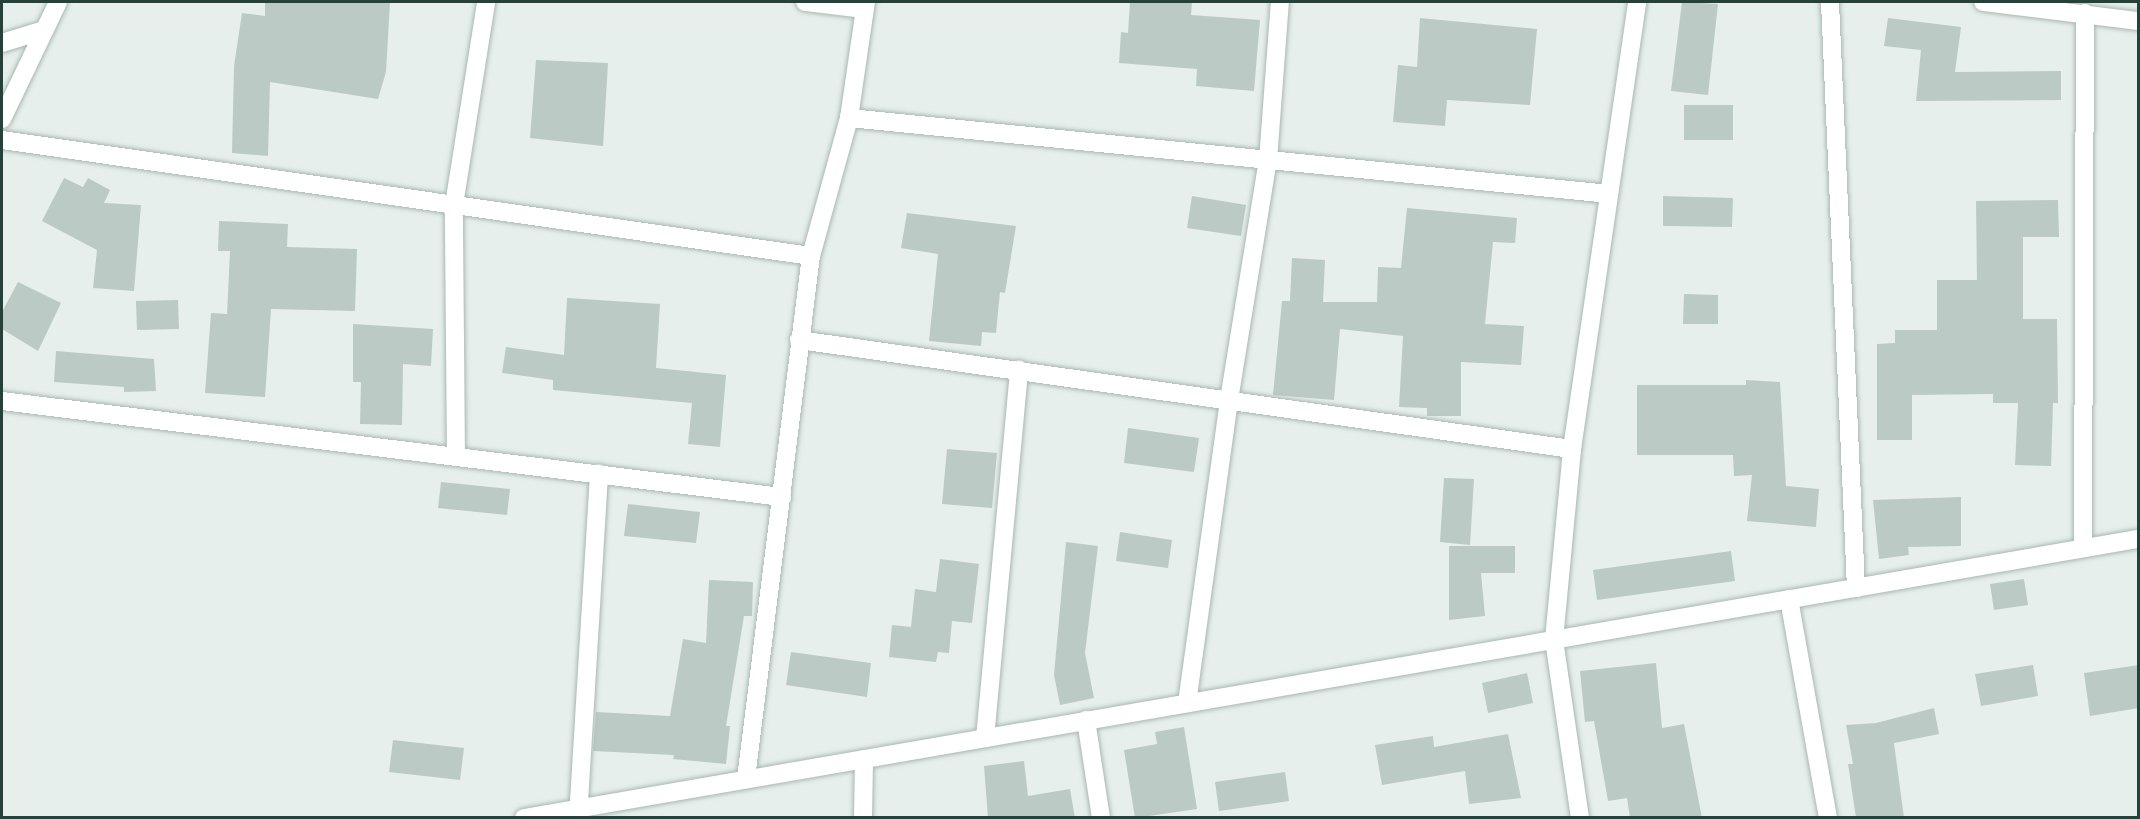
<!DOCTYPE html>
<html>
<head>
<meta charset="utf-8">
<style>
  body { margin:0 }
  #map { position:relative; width:2140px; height:819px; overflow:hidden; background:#e6efeb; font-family:Lato,sans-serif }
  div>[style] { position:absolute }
  .building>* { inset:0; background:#bbcac4 }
  .roads { filter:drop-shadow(0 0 2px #a8b8b2) drop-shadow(0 0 2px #a8b8b2) }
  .street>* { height:18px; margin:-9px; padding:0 9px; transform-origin:9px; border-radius:9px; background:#fff }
  .secondary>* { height:18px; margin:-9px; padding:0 9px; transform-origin:9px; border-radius:9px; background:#fff }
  span { translate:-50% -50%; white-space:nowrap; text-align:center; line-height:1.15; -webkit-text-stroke:6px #f7fbf9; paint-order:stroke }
  .frame { position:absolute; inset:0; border:3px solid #24423a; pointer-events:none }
</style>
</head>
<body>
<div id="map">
  <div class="building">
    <i style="clip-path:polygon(265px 2px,390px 2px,386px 72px,378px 99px,270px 82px,268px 156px,232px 153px,234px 66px,242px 13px,265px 16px)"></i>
    <i style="clip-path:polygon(1130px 2px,1192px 2px,1191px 15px,1260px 20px,1254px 91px,1196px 86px,1197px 69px,1119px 63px,1121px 32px,1128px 33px)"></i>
    <i style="clip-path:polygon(1682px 2px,1718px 4px,1708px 95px,1671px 91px)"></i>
    <i style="clip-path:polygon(1420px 18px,1537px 29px,1530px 105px,1447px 100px,1445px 126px,1393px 122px,1398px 65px,1417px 67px)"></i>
    <i style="clip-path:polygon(1888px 18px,1961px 27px,1955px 72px,2061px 71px,2061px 100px,1916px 101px,1921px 50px,1884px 46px)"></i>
    <i style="clip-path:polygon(536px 60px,608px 63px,603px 146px,530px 138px)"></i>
    <i style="clip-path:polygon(1684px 105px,1733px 105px,1733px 140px,1684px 140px)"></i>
    <i style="clip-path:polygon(64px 178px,83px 187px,88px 178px,110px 190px,104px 203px,141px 205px,134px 291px,93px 288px,97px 250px,42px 221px)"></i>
    <i style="clip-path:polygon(1192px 196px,1246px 205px,1241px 236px,1187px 228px)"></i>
    <i style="clip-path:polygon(1663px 196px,1733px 198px,1732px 227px,1663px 226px)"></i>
    <i style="clip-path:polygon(2058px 200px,2059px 237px,2023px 237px,2023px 319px,2057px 319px,2058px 403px,2053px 403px,2051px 466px,2015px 465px,2018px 403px,1993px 403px,1993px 394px,1912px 395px,1912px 440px,1877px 440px,1877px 344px,1895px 343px,1895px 330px,1937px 330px,1937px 280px,1977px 280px,1976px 201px)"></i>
    <i style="clip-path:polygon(1407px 208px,1517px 218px,1515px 243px,1493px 242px,1485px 324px,1524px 326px,1521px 365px,1461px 362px,1461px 416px,1427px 416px,1427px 408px,1399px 407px,1403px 336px,1340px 329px,1334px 400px,1273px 395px,1282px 301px,1290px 301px,1292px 258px,1325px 260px,1323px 302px,1377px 302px,1378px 267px,1401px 268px)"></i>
    <i style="clip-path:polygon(907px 213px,1016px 226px,1005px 293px,1000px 292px,996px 333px,982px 332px,981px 346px,929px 341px,938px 254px,901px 248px)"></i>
    <i style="clip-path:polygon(219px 221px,288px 224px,287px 247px,357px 249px,355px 311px,271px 309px,265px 397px,205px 393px,211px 313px,227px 314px,230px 251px,218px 251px)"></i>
    <i style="clip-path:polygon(18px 282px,61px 303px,38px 351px,2px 329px,2px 312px)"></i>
    <i style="clip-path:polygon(1684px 294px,1718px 295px,1718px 324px,1683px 324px)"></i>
    <i style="clip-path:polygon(567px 298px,660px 304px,656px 368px,726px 375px,720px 447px,688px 444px,692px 403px,553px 390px,553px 380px,502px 373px,506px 347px,564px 355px)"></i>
    <i style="clip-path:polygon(178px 300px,179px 329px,137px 330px,136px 301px)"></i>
    <i style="clip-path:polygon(353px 324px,433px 329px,431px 366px,403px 364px,402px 425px,360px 424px,361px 382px,353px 382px)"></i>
    <i style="clip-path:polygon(56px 351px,154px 359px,156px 391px,124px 392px,124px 387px,54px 382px)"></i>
    <i style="clip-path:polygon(1746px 380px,1780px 382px,1786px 486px,1819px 489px,1816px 527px,1747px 521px,1752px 475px,1734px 476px,1733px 455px,1637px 455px,1637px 385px,1746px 385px)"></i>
    <i style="clip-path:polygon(1128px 428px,1199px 438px,1194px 472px,1124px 463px)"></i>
    <i style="clip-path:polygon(947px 449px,997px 453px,992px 508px,942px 504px)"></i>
    <i style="clip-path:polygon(1444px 478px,1474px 479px,1470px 545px,1440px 542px)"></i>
    <i style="clip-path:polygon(441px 482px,510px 489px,507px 515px,438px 508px)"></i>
    <i style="clip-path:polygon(1961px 497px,1961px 546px,1908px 547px,1909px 555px,1879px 559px,1873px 500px)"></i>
    <i style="clip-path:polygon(628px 504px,700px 512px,696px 543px,624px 536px)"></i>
    <i style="clip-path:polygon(1120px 532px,1172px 540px,1168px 568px,1116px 561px)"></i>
    <i style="clip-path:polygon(1066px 542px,1098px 546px,1085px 653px,1094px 698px,1060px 705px,1054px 675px)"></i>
    <i style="clip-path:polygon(1449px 546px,1515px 546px,1515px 573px,1481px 573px,1485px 616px,1449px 620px)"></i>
    <i style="clip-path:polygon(1731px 551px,1735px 581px,1597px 600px,1593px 570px)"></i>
    <i style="clip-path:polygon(940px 559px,979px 564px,972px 623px,952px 621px,949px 653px,938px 652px,936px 662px,889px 657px,892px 625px,911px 627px,915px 589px,936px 592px)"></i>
    <i style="clip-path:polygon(2024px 579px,2028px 605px,1994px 610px,1990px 584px)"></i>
    <i style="clip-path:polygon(709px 580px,753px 582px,752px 616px,744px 616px,726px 726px,730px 726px,726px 764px,673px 759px,674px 755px,593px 751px,596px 712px,670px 716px,683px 639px,706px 643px)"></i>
    <i style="clip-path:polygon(791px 652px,871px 663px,867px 697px,786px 685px)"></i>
    <i style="clip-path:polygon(1656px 663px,1662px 728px,1684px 724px,1702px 818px,1630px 818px,1627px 798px,1608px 801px,1594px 721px,1585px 722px,1580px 671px)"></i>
    <i style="clip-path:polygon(2033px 665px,2038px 696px,1981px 706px,1975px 674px)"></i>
    <i style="clip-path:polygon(2139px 665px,2139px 708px,2090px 716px,2084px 673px)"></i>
    <i style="clip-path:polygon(1527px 673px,1533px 703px,1488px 713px,1482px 683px)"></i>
    <i style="clip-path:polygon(1934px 708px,1939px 734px,1894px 743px,1904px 818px,1856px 818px,1848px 764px,1853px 764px,1846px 725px,1876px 723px)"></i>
    <i style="clip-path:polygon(1184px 727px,1197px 809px,1135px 818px,1124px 750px,1157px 744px,1155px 732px)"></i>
    <i style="clip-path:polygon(1508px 734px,1521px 798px,1469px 804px,1465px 771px,1382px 785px,1375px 745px,1433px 736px,1434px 747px)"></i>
    <i style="clip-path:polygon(393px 740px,464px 748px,460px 780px,389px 772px)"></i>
    <i style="clip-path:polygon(1024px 761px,1028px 796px,1070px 789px,1075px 818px,988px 818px,984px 766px)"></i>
    <i style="clip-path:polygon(1285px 772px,1289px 801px,1219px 811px,1215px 782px)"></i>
  </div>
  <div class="roads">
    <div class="street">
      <i style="left:805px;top:2px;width:59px;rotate:6.8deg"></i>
      <i style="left:1830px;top:2px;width:587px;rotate:87.46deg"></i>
      <i style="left:1983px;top:2px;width:156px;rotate:7deg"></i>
      <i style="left:2px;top:43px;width:44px;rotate:-17.2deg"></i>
      <i style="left:849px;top:118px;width:764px;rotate:5.71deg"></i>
      <i style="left:2px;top:140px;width:817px;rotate:8.16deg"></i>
      <i style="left:799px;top:340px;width:781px;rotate:8.03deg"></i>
      <i style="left:2px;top:401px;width:786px;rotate:7.02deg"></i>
      <i style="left:456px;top:457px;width:252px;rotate:-90.5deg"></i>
      <i style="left:454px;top:205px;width:206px;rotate:-81deg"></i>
      <i style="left:2083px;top:548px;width:535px;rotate:-89.79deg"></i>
      <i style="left:1789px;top:599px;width:222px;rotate:79.9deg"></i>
      <i style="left:1187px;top:703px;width:306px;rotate:-82.1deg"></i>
      <i style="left:1229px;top:400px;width:243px;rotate:-80.8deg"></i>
      <i style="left:1268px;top:160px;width:158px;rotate:-85.7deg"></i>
      <i style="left:1086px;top:720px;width:99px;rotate:81.3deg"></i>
      <i style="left:985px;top:738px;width:370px;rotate:-84.7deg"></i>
      <i style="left:746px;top:779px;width:527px;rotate:-82.92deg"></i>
      <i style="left:811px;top:256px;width:143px;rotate:-74.6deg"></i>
      <i style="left:849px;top:118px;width:117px;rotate:-81.7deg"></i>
      <i style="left:524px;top:818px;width:1638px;rotate:-9.81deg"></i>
      <i style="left:578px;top:818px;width:345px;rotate:-86.5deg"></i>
      <i style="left:863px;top:818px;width:59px;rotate:-89deg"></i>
      <i style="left:1580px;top:818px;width:180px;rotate:-98.3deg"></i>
      <i style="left:1554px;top:640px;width:192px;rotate:-84.6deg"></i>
      <i style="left:1572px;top:449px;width:452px;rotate:-81.7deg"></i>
    </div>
    <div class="secondary">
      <i style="left:2px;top:119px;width:130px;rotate:-64.4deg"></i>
    </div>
  </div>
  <div class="frame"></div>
</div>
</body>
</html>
